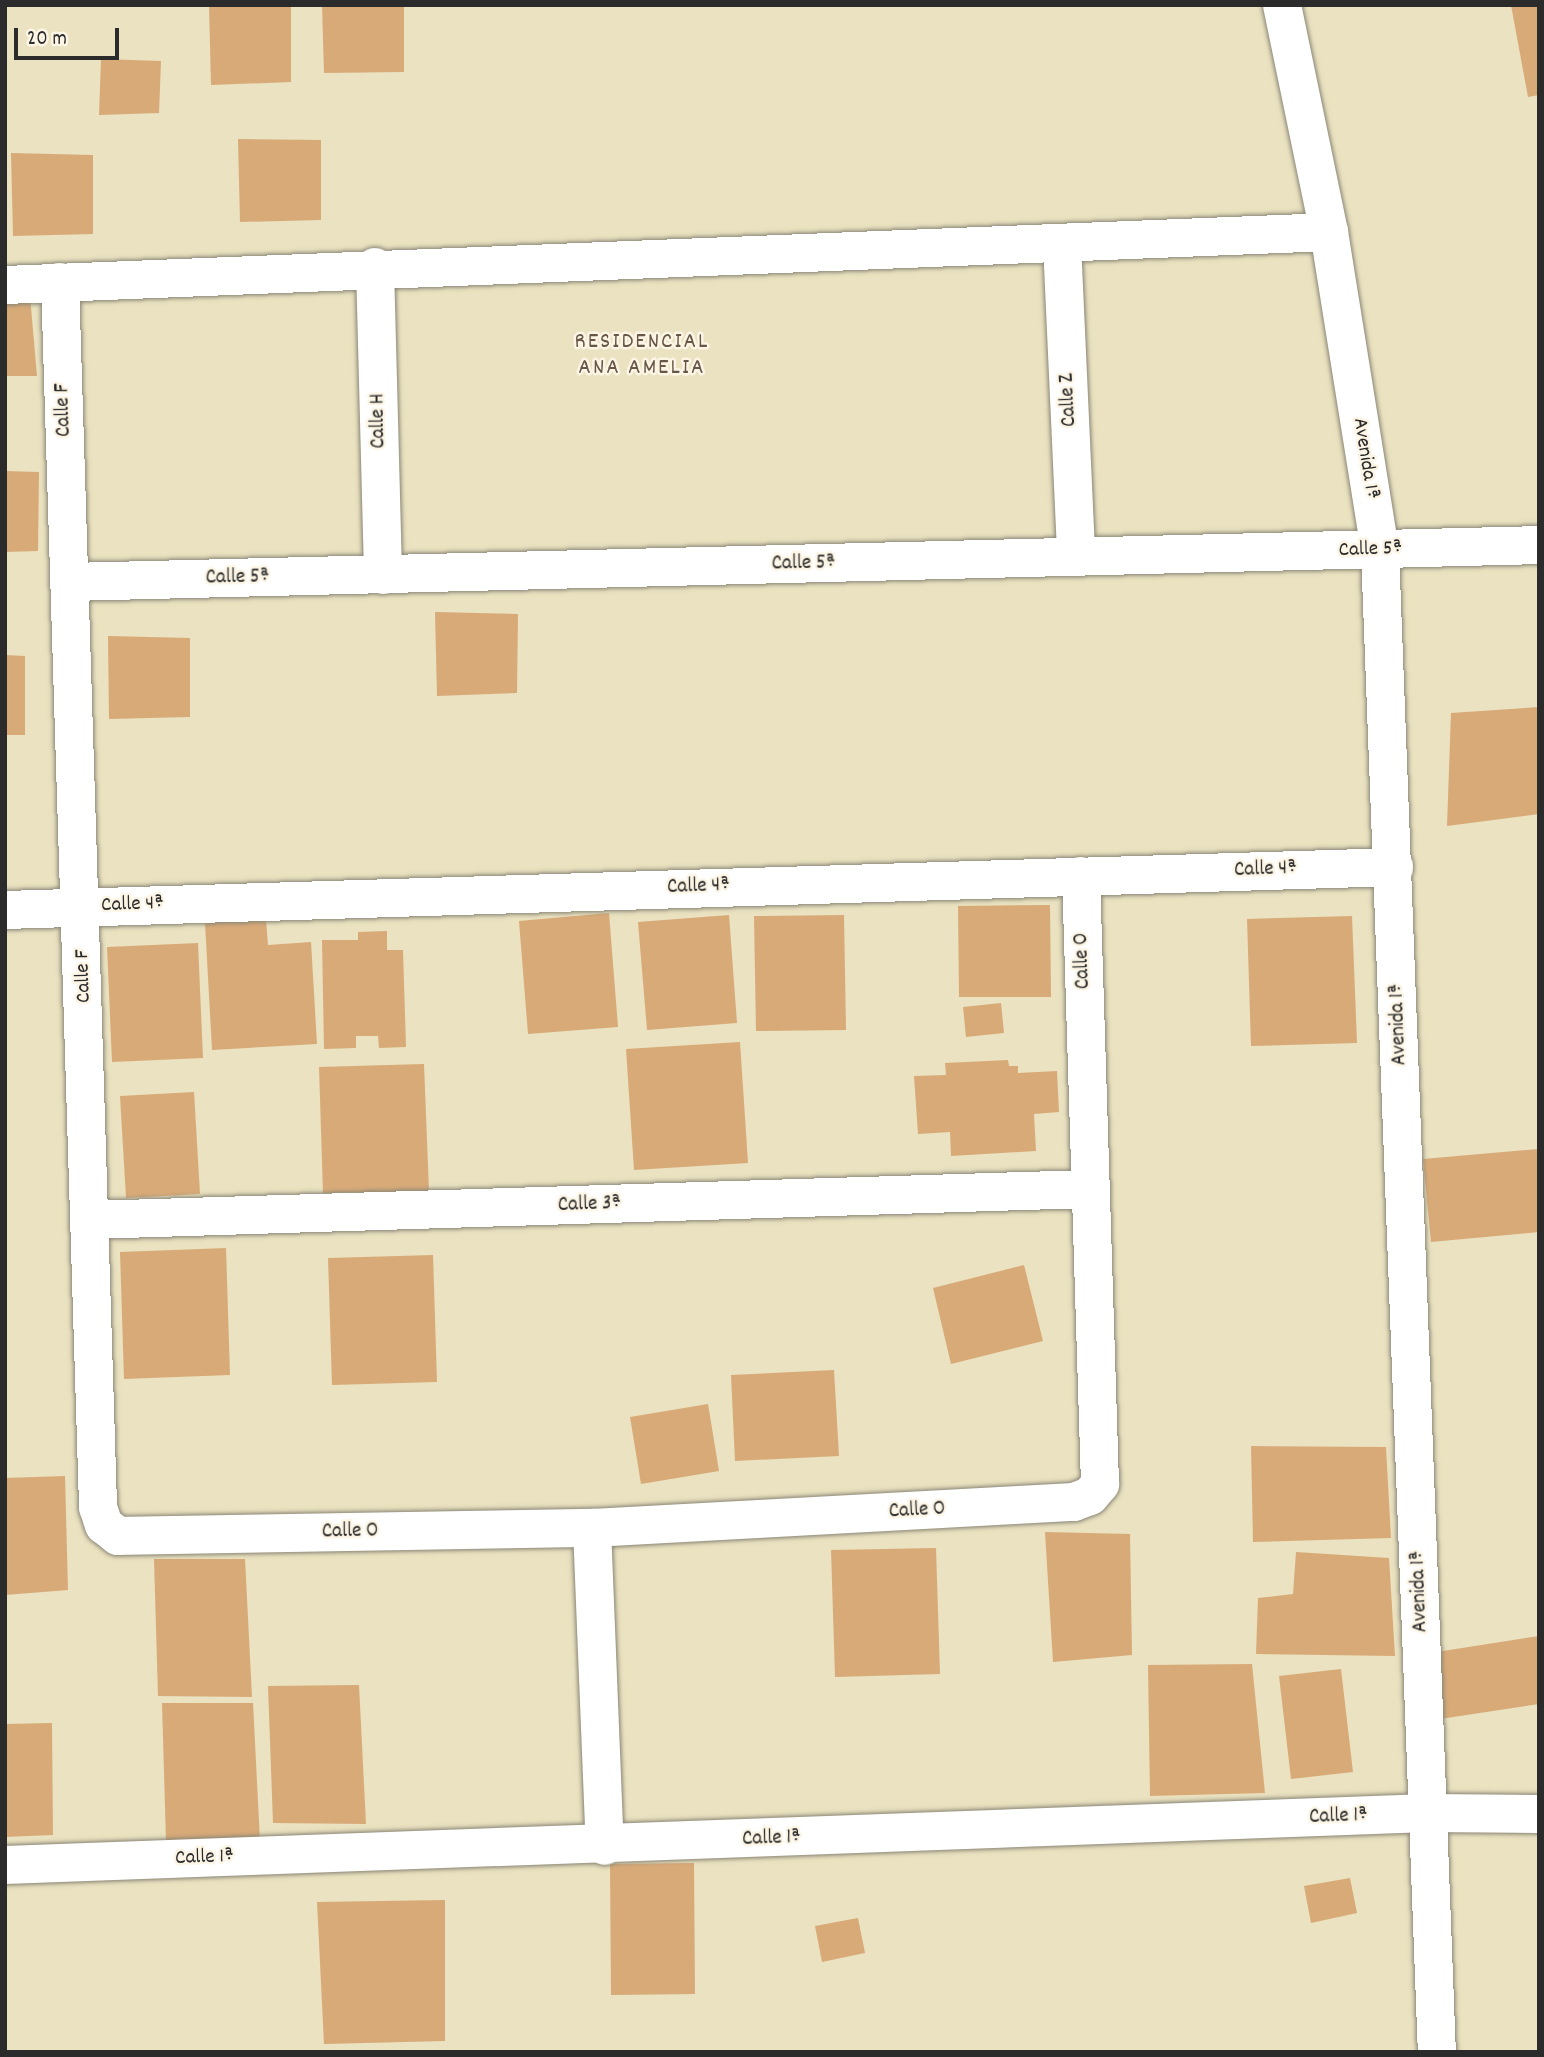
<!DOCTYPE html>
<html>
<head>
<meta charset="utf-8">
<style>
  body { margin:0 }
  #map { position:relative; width:1544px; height:2057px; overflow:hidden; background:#eae2c0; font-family:Dekko,sans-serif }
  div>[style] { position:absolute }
  .building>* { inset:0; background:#d8aa78 }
  .roads { filter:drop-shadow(0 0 2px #8a8676) drop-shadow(0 0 2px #8a8676) }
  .minor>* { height:38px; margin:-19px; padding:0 19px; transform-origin:19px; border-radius:19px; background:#fff }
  span { translate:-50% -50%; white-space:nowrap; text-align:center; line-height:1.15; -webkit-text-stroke:5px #fcf5e5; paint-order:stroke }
  .street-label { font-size:21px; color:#2b2b2b }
  .neighbourhood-label { font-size:23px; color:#685746; letter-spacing:2px }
  .frame { position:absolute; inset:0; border:7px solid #2b2b2b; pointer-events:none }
  .scale { position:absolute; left:14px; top:28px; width:105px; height:32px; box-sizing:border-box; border:4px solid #2b2b2b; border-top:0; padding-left:9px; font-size:21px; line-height:24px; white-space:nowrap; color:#2b2b2b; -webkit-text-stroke:5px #fcf5e5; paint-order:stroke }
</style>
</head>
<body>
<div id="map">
  <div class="building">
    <i style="clip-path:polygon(209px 5px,291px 5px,291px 82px,211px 85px)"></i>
    <i style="clip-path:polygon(322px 5px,404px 5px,404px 72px,324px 73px)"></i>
    <i style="clip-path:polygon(1511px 5px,1539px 5px,1539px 95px,1528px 97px)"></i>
    <i style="clip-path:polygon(101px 59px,161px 61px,159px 113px,99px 115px)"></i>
    <i style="clip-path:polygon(238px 139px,321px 140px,321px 220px,240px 222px)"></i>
    <i style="clip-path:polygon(11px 153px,93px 155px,93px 234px,13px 236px)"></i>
    <i style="clip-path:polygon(30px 296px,37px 376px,5px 376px,5px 298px)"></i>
    <i style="clip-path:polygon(5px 471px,39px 472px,38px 551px,5px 552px)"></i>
    <i style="clip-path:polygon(435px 612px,518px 614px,517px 693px,437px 696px)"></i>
    <i style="clip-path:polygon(108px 636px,190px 638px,190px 717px,109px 719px)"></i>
    <i style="clip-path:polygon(5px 655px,25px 656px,25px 735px,5px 735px)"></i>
    <i style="clip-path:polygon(1539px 707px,1539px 814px,1447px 826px,1451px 713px)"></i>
    <i style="clip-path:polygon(1050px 905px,1051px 997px,959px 997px,958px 906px)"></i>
    <i style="clip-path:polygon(609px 913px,618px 1027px,528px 1034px,519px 921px)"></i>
    <i style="clip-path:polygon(729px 915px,737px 1023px,647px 1030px,638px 922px)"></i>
    <i style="clip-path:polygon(844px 915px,846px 1030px,756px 1031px,754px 916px)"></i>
    <i style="clip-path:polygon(1352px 916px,1357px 1043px,1251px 1046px,1247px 919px)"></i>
    <i style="clip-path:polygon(266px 920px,268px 945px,311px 942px,317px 1044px,212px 1050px,205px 923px)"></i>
    <i style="clip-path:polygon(387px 931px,387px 950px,403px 950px,406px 1047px,379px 1048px,378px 1036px,356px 1036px,356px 1048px,324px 1049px,322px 940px,358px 940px,358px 932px)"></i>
    <i style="clip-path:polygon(198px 943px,203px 1058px,112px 1062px,107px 947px)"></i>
    <i style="clip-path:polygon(1001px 1003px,1004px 1033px,966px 1037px,963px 1007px)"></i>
    <i style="clip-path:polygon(740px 1042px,748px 1163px,634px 1170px,626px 1049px)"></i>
    <i style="clip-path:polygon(1008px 1060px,1009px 1066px,1018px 1066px,1018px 1073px,1057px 1071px,1059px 1112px,1034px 1114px,1036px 1151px,951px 1156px,950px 1132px,918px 1134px,914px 1076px,946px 1075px,945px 1063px)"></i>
    <i style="clip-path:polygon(424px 1064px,429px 1191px,323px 1193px,319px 1067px)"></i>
    <i style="clip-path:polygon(194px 1092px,200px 1194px,126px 1198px,120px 1096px)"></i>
    <i style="clip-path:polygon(1539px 1149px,1539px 1232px,1431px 1242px,1423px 1159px)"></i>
    <i style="clip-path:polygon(226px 1248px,230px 1375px,124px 1379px,120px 1252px)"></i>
    <i style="clip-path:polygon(433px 1255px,437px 1382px,332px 1385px,328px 1258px)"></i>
    <i style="clip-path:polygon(1024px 1265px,1043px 1341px,951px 1364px,933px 1288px)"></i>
    <i style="clip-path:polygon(834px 1370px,839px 1456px,735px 1461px,731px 1375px)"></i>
    <i style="clip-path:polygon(708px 1404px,719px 1471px,641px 1484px,630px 1417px)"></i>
    <i style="clip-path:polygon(1251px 1446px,1386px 1447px,1391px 1538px,1253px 1542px)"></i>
    <i style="clip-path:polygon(65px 1476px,68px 1590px,5px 1595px,5px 1478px)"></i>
    <i style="clip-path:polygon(1045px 1532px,1130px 1534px,1132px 1655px,1053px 1662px)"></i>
    <i style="clip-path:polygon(936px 1548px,940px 1674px,835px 1677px,831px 1550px)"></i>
    <i style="clip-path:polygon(1296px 1552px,1389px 1558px,1395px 1656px,1256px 1654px,1258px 1598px,1293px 1594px)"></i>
    <i style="clip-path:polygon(154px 1559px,245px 1559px,252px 1697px,158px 1696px)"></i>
    <i style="clip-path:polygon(1539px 1636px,1539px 1704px,1440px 1719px,1430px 1653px)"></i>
    <i style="clip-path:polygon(1252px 1664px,1265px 1793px,1150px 1796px,1148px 1665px)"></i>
    <i style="clip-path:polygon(1341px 1669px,1353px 1772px,1291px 1779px,1279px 1676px)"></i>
    <i style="clip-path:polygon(359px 1685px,366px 1824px,273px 1823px,268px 1686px)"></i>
    <i style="clip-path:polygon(162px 1703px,253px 1703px,260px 1841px,166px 1841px)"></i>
    <i style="clip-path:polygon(52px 1723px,53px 1835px,5px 1837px,5px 1724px)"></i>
    <i style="clip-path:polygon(694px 1863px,695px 1994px,611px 1995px,610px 1864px)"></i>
    <i style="clip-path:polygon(1350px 1878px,1357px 1913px,1311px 1923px,1304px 1886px)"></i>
    <i style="clip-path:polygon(445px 1900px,445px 2041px,324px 2044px,317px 1902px)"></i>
    <i style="clip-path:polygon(858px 1918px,865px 1953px,822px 1962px,815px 1926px)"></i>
  </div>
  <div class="roads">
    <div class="minor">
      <i style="left:1282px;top:5px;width:232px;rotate:78.3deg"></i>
      <i style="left:1329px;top:232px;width:323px;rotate:80.9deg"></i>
      <i style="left:1380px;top:551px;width:1502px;rotate:87.83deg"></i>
      <i style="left:1062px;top:243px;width:314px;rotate:87.4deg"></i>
      <i style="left:375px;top:267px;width:308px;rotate:88.5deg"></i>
      <i style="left:60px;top:282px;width:1226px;rotate:88.22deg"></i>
      <i style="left:98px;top:1507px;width:19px;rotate:72deg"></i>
      <i style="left:104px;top:1525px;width:18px;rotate:38deg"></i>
      <i style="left:118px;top:1536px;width:474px;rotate:-1deg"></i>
      <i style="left:592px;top:1528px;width:483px;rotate:-3.1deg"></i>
      <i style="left:1074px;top:1502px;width:17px;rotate:-21deg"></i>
      <i style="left:1090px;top:1496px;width:16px;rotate:-50deg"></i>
      <i style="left:1100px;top:1484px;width:608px;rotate:-91.79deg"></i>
      <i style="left:5px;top:285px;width:1325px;rotate:-2.29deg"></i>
      <i style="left:70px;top:582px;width:1469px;rotate:-1.44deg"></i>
      <i style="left:5px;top:910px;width:1390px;rotate:-1.77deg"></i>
      <i style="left:91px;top:1220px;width:999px;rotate:-1.78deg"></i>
      <i style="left:592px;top:1528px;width:318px;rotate:87.7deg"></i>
      <i style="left:5px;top:1865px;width:1424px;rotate:-2.09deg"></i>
      <i style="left:1428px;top:1813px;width:111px;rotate:0.5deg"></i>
    </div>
  </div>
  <div class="street-label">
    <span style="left:1069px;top:400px;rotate:-93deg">Calle Z</span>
    <span style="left:64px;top:410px;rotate:-92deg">Calle F</span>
    <span style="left:379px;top:421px;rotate:-91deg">Calle H</span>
    <span style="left:1365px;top:459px;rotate:81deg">Avenida 1ª</span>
    <span style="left:1371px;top:550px;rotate:-2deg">Calle 5ª</span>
    <span style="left:804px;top:564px;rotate:-1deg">Calle 5ª</span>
    <span style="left:238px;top:578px;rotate:-1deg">Calle 5ª</span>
    <span style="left:1266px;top:870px;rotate:-2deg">Calle 4ª</span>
    <span style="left:699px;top:887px;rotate:-2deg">Calle 4ª</span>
    <span style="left:133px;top:905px;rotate:-2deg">Calle 4ª</span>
    <span style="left:1083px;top:961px;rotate:-92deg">Calle O</span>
    <span style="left:84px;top:976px;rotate:-92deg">Calle F</span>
    <span style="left:1399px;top:1024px;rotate:-92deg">Avenida 1ª</span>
    <span style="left:590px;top:1205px;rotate:-2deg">Calle 3ª</span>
    <span style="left:917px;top:1511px;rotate:-3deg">Calle O</span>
    <span style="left:350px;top:1532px;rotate:-1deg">Calle O</span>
    <span style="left:1420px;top:1591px;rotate:-92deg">Avenida 1ª</span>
    <span style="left:1339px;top:1817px;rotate:-2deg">Calle 1ª</span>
    <span style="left:772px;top:1839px;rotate:-2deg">Calle 1ª</span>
    <span style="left:205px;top:1858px;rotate:-2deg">Calle 1ª</span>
  </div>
  <div class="neighbourhood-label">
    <span style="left:642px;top:356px">RESIDENCIAL<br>ANA AMELIA</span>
  </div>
  <div class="frame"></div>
  <div class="scale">20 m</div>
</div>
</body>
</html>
